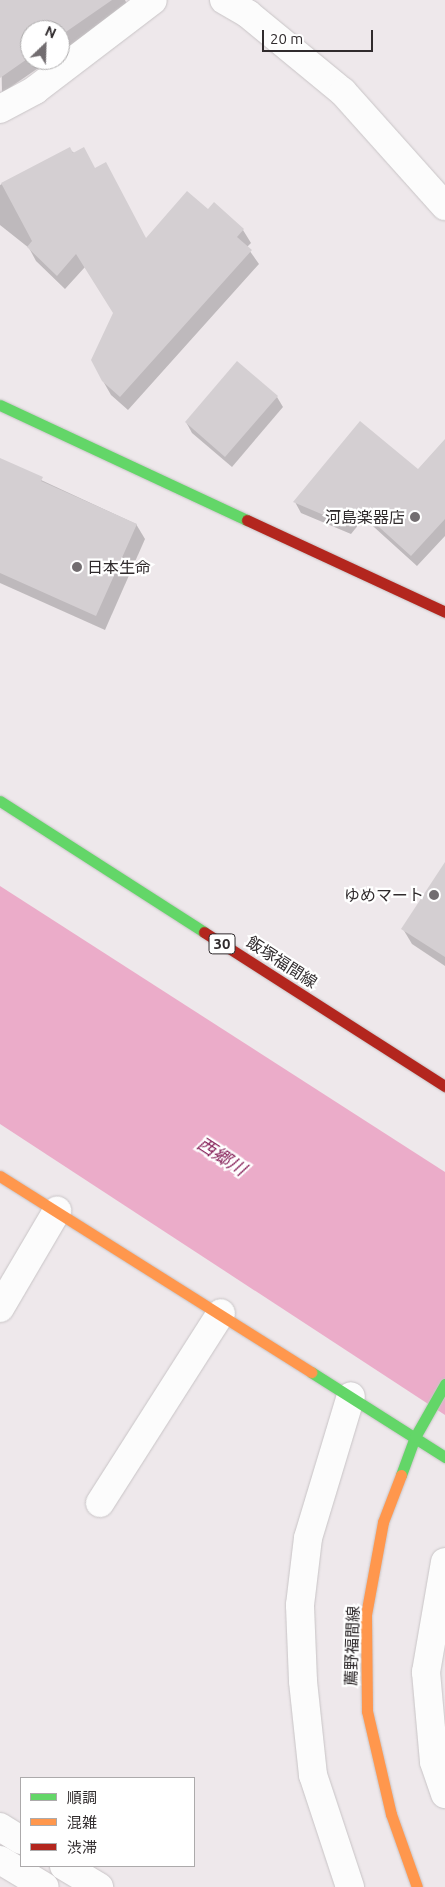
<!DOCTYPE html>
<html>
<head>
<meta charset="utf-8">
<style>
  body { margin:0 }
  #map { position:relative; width:445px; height:1887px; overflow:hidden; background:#eee8eb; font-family:Ubuntu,"Noto Sans JP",sans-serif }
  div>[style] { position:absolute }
  .water>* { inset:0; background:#ebacc9 }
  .shadow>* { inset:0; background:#0003 }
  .building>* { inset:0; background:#d4cfd2 }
  .roads { filter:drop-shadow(0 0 1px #c8c4c6) drop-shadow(0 0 1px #c8c4c6) }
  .street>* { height:28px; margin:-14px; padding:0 14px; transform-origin:14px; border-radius:14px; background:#fcfcfc }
  .fast>* { height:11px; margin:-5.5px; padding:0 5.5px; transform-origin:5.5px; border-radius:5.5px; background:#63d668 }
  .slow>* { height:11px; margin:-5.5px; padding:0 5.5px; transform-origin:5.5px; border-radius:5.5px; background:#ff974d }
  .jam>* { height:11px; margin:-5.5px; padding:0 5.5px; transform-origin:5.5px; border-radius:5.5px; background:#b3261e }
  .dots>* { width:14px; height:14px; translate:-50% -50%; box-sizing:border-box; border:2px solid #fff; border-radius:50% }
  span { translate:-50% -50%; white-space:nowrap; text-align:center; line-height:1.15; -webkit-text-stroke:4.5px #fff; paint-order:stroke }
  .shield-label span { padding:1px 4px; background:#fff; border:1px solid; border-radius:4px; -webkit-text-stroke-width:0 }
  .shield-label { font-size:15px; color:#302b2d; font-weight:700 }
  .poi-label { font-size:16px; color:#302b2d }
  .right { translate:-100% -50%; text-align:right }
  .left { translate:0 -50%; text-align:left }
  .street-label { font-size:16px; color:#302b2d }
  .water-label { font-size:18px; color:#87225a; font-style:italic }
  .legend { position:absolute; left:20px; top:1777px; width:175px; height:90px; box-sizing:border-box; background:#fff; border:1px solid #acaaab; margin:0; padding:6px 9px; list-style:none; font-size:15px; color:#302b2d }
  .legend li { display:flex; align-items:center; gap:10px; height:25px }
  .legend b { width:25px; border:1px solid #acaaab }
  .north { position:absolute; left:20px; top:20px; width:50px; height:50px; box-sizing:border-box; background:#fff; border:1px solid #acaaab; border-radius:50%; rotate:24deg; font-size:14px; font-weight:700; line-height:20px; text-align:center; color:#302b2d }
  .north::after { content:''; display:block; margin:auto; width:18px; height:22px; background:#726d70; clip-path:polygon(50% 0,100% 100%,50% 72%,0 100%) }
  .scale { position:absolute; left:262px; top:30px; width:111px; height:22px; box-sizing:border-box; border:2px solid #302b2d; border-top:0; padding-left:6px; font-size:15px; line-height:18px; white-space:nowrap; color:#302b2d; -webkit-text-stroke:4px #fff; paint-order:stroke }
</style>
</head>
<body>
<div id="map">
  <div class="water">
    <i style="clip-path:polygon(0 886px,445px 1172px,445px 1415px,0 1124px)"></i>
  </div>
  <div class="shadow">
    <i style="clip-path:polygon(0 0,125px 0,128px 6px,60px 53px,60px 30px,30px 30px,30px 60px,50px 60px,2px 93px)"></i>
    <i style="clip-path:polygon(69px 149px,95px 169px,146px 239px,208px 211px,243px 230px,251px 243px,247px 247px,259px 264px,128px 410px,111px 395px,103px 381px,114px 313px,85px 267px,65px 289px,36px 261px,29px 248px,0 225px,0 185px)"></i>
    <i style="clip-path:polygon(277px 397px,283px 407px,232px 467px,192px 433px,186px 422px)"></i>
    <i style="clip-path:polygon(445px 440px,445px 536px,417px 566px,364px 518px,351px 534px,301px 513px,295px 502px,418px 470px)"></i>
    <i style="clip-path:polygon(0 461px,136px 524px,145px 539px,105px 630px,0 583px)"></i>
    <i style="clip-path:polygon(445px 864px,445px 966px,412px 944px,403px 929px)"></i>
  </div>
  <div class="building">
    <i style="clip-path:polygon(0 0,112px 0,60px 36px,60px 30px,30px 30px,30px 57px,0 78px)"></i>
    <i style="clip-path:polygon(70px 147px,73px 153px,84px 147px,95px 168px,106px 162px,146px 238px,187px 191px,208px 209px,214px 202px,244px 229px,237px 237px,252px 250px,120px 397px,102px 381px,91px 360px,113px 313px,76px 254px,57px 276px,27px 247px,32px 241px,1px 183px)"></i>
    <i style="clip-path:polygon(237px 361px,278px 396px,225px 457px,185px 422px)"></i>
    <i style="clip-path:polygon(360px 421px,418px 469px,445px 439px,445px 519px,411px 556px,358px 508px,345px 524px,293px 502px)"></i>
    <i style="clip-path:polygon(0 458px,43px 477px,41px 481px,137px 524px,96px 616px,0 573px)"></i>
    <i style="clip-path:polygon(445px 862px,445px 957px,401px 929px)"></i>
  </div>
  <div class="roads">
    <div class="street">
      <i style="left:224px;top:0;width:28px;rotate:30deg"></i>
      <i style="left:248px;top:14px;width:123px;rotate:39.4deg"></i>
      <i style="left:343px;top:92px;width:153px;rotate:48.2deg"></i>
      <i style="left:0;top:109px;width:40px;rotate:-28deg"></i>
      <i style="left:35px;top:90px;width:148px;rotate:-37.3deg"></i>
      <i style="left:0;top:1308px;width:113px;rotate:-59.6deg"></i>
      <i style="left:100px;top:1503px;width:225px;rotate:-57.5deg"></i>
      <i style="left:445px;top:1562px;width:112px;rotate:99.8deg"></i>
      <i style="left:426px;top:1672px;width:90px;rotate:84.9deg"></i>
      <i style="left:434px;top:1762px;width:34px;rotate:71deg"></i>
      <i style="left:0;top:1827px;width:25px;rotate:32deg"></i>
      <i style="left:0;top:1860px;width:52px;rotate:31deg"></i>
      <i style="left:64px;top:1866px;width:41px;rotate:31deg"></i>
      <i style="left:350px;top:1887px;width:118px;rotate:-108.3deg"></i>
      <i style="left:313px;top:1775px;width:95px;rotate:-96.1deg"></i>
      <i style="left:303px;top:1681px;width:76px;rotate:-92.3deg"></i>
      <i style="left:300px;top:1605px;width:67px;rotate:-83.2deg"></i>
      <i style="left:308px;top:1538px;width:148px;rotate:-73.2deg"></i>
    </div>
    <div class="fast">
      <i style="left:0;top:405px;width:272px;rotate:25deg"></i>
      <i style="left:0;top:801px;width:242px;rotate:32.7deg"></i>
      <i style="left:311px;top:1372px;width:159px;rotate:32.4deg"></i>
      <i style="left:401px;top:1475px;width:40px;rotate:-69.8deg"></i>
      <i style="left:415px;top:1437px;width:61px;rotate:-60.5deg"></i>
    </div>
    <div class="slow">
      <i style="left:0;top:1176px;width:368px;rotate:32.2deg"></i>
      <i style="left:401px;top:1475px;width:50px;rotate:111deg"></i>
      <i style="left:383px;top:1522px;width:95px;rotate:100.4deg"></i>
      <i style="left:366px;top:1615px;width:96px;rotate:89.4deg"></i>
      <i style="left:367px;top:1711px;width:106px;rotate:76.9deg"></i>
      <i style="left:391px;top:1814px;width:77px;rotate:70.4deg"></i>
    </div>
    <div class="jam">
      <i style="left:247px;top:520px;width:218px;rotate:24.9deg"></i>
      <i style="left:204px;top:932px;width:286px;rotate:32.6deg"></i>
    </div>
  </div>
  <div class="dots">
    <i style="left:415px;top:517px;background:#726d70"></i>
    <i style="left:77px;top:567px;background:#726d70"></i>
    <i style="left:434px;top:895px;background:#726d70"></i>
  </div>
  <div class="shield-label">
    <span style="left:222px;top:944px">30</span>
  </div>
  <div class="poi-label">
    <span class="right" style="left:405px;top:517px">河島楽器店</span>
    <span class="left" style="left:87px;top:567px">日本生命</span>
    <span class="right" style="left:424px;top:895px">ゆめマート</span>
  </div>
  <div class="street-label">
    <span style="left:282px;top:962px;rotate:33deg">飯塚福間線</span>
    <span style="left:352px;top:1646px;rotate:-88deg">薦野福間線</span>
  </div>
  <div class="water-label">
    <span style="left:222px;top:1156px;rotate:33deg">西郷川</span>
  </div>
  <ul class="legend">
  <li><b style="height:6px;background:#63d668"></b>順調</li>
  <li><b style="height:6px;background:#ff974d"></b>混雑</li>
  <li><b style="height:6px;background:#b3261e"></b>渋滞</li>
  </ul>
  <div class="north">N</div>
  <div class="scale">20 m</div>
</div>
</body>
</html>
